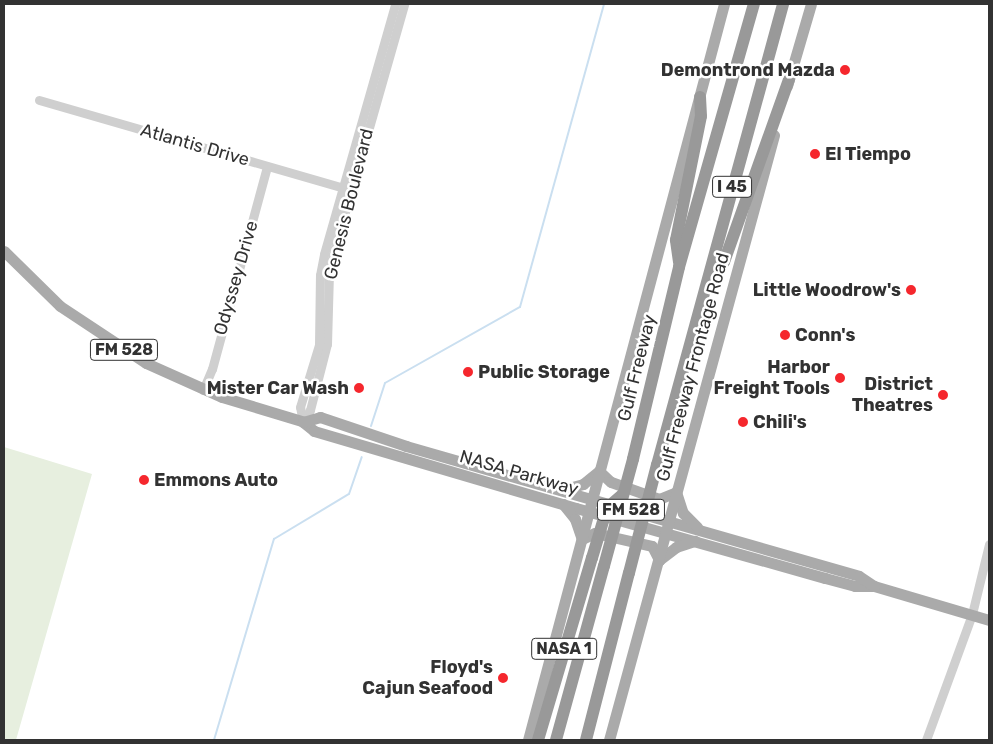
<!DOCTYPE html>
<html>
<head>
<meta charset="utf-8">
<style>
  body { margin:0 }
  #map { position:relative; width:993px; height:744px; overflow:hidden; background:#fff; font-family:Rubik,sans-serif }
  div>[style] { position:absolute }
  .green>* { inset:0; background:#e7efdf }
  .stream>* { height:2px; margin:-1px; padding:0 1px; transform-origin:1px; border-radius:1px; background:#cadff0 }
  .minor>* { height:9px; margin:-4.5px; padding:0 4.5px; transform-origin:4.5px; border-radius:4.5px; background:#cfcfcf }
  .major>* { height:11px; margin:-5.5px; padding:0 5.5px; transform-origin:5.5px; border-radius:5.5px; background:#aaa }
  .highway>* { height:12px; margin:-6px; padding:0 6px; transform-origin:6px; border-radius:6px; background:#999 }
  .highway-bridge>* { height:12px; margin:-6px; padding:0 6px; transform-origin:6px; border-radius:6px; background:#999 }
  .dots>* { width:14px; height:14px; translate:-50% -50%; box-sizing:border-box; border:2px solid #fff; border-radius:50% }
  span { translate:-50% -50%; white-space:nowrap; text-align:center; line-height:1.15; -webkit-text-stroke:5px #fff; paint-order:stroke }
  .shield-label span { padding:1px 4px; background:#fff; border:1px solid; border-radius:4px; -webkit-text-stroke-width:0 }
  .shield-label { font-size:16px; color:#323232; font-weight:700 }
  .poi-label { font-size:18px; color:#323232; font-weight:700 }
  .right { translate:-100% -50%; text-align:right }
  .left { translate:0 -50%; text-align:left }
  .street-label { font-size:18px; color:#323232 }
  .frame { position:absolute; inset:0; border:5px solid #323232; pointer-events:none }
</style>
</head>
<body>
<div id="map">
  <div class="green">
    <i style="clip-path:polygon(4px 447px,92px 474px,16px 740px,4px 740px)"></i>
  </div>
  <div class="stream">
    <i style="left:371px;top:426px;width:45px;rotate:-72deg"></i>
    <i style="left:385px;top:383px;width:155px;rotate:-29.4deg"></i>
    <i style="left:520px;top:307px;width:314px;rotate:-74.5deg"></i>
    <i style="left:214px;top:740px;width:210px;rotate:-73.4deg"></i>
    <i style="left:274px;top:539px;width:87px;rotate:-31deg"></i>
    <i style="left:349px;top:494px;width:39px;rotate:-71deg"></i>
  </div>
  <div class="minor">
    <i style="left:39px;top:100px;width:321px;rotate:16.1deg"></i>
    <i style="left:203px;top:390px;width:23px;rotate:-67deg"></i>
    <i style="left:212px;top:369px;width:210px;rotate:-74.8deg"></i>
    <i style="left:303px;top:422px;width:14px;rotate:-60deg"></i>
    <i style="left:310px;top:410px;width:68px;rotate:-75.6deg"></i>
    <i style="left:327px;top:344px;width:70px;rotate:-88.4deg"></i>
    <i style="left:329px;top:274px;width:20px;rotate:-79deg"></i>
    <i style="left:333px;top:254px;width:260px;rotate:-74.1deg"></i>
    <i style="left:303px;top:422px;width:15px;rotate:-101deg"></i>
    <i style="left:300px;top:407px;width:65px;rotate:-73deg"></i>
    <i style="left:319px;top:345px;width:70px;rotate:-89.2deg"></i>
    <i style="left:320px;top:275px;width:21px;rotate:-79deg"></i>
    <i style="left:324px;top:254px;width:260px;rotate:-74.1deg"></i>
    <i style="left:926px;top:740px;width:134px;rotate:-69.9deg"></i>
    <i style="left:972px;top:614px;width:72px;rotate:-76.3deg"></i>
  </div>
  <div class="major">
    <i style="left:787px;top:86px;width:85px;rotate:-73.7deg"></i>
    <i style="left:4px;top:251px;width:78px;rotate:44.5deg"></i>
    <i style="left:60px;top:306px;width:103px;rotate:33.5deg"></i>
    <i style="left:146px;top:363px;width:83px;rotate:24.1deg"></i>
    <i style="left:222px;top:397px;width:90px;rotate:16.8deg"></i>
    <i style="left:303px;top:422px;width:14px;rotate:39deg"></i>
    <i style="left:314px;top:431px;width:273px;rotate:16.4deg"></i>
    <i style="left:576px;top:508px;width:259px;rotate:15.7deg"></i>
    <i style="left:825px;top:578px;width:31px;rotate:15deg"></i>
    <i style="left:855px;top:586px;width:19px"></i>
    <i style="left:874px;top:586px;width:120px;rotate:16.5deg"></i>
    <i style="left:303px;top:422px;width:18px;rotate:-16deg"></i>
    <i style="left:320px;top:417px;width:91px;rotate:18.6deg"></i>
    <i style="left:406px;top:446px;width:471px;rotate:16deg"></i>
    <i style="left:859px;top:576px;width:18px;rotate:34deg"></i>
    <i style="left:599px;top:471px;width:16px;rotate:43deg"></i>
    <i style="left:611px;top:482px;width:51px;rotate:19.5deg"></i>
    <i style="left:659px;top:499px;width:18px;rotate:-22deg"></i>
    <i style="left:676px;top:492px;width:22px;rotate:72deg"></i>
    <i style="left:683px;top:513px;width:20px;rotate:45deg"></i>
    <i style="left:561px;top:490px;width:23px;rotate:-15deg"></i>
    <i style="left:583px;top:484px;width:21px;rotate:-39deg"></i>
    <i style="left:563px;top:504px;width:19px;rotate:51deg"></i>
    <i style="left:575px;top:519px;width:21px;rotate:71deg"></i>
    <i style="left:582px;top:539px;width:14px;rotate:-25deg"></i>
    <i style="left:595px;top:533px;width:58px;rotate:12.8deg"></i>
    <i style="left:652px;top:546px;width:16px;rotate:63deg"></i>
    <i style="left:659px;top:560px;width:21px;rotate:-37deg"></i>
    <i style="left:676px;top:547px;width:20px;rotate:-18deg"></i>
    <i style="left:528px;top:740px;width:762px;rotate:-75.09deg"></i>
    <i style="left:609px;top:740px;width:627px;rotate:-74.74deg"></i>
  </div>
  <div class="highway">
    <i style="left:679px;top:262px;width:22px;rotate:-98deg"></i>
    <i style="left:676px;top:240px;width:126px;rotate:-78.6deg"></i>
    <i style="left:701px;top:116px;width:19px;rotate:-93deg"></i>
    <i style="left:710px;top:279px;width:22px;rotate:-51deg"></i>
    <i style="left:724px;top:262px;width:194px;rotate:-70.4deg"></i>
    <i style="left:633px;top:459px;width:197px;rotate:-76.5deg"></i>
    <i style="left:679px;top:267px;width:273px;rotate:-74.1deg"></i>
    <i style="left:657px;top:465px;width:478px;rotate:-74.7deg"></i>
    <i style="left:538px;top:740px;width:190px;rotate:-73.5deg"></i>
    <i style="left:556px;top:740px;width:180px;rotate:-74.6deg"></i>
    <i style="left:586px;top:740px;width:172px;rotate:-75.6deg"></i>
  </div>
  <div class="highway-bridge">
    <i style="left:592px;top:558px;width:52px;rotate:-73.3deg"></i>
    <i style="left:607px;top:508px;width:21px;rotate:-41deg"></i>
    <i style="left:604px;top:566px;width:111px;rotate:-74.8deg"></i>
    <i style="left:629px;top:573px;width:112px;rotate:-75.5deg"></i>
  </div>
  <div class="dots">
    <i style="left:845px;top:70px;background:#f5272d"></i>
    <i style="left:815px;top:154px;background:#f5272d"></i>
    <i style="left:911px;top:290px;background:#f5272d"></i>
    <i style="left:785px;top:335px;background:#f5272d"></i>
    <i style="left:468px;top:372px;background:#f5272d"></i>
    <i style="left:840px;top:378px;background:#f5272d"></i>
    <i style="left:359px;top:388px;background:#f5272d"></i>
    <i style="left:943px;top:395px;background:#f5272d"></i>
    <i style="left:743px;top:422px;background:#f5272d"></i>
    <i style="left:144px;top:480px;background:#f5272d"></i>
    <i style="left:503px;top:678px;background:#f5272d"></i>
  </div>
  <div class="shield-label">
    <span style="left:732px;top:187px">I 45</span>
    <span style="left:124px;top:350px">FM 528</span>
    <span style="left:631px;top:510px">FM 528</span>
    <span style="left:564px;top:649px">NASA 1</span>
  </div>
  <div class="poi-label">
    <span class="right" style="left:835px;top:70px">Demontrond Mazda</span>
    <span class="left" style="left:825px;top:154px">El Tiempo</span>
    <span class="right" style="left:901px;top:290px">Little Woodrow's</span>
    <span class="left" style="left:795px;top:335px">Conn's</span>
    <span class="right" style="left:830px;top:378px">Harbor<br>Freight Tools</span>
    <span class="left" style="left:478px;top:372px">Public Storage</span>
    <span class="right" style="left:933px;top:395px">District<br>Theatres</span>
    <span class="right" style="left:349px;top:388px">Mister Car Wash</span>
    <span class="left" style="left:753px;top:422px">Chili's</span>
    <span class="left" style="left:154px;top:480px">Emmons Auto</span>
    <span class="right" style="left:493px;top:678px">Floyd's<br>Cajun Seafood</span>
  </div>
  <div class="street-label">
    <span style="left:195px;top:145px;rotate:16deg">Atlantis Drive</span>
    <span style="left:349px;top:204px;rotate:-76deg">Genesis Boulevard</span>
    <span style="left:236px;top:278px;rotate:-74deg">Odyssey Drive</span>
    <span style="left:693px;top:367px;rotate:-75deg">Gulf Freeway Frontage Road</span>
    <span style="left:637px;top:368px;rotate:-76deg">Gulf Freeway</span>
    <span style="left:519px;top:473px;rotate:16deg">NASA Parkway</span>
  </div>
  <div class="frame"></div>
</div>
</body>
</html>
